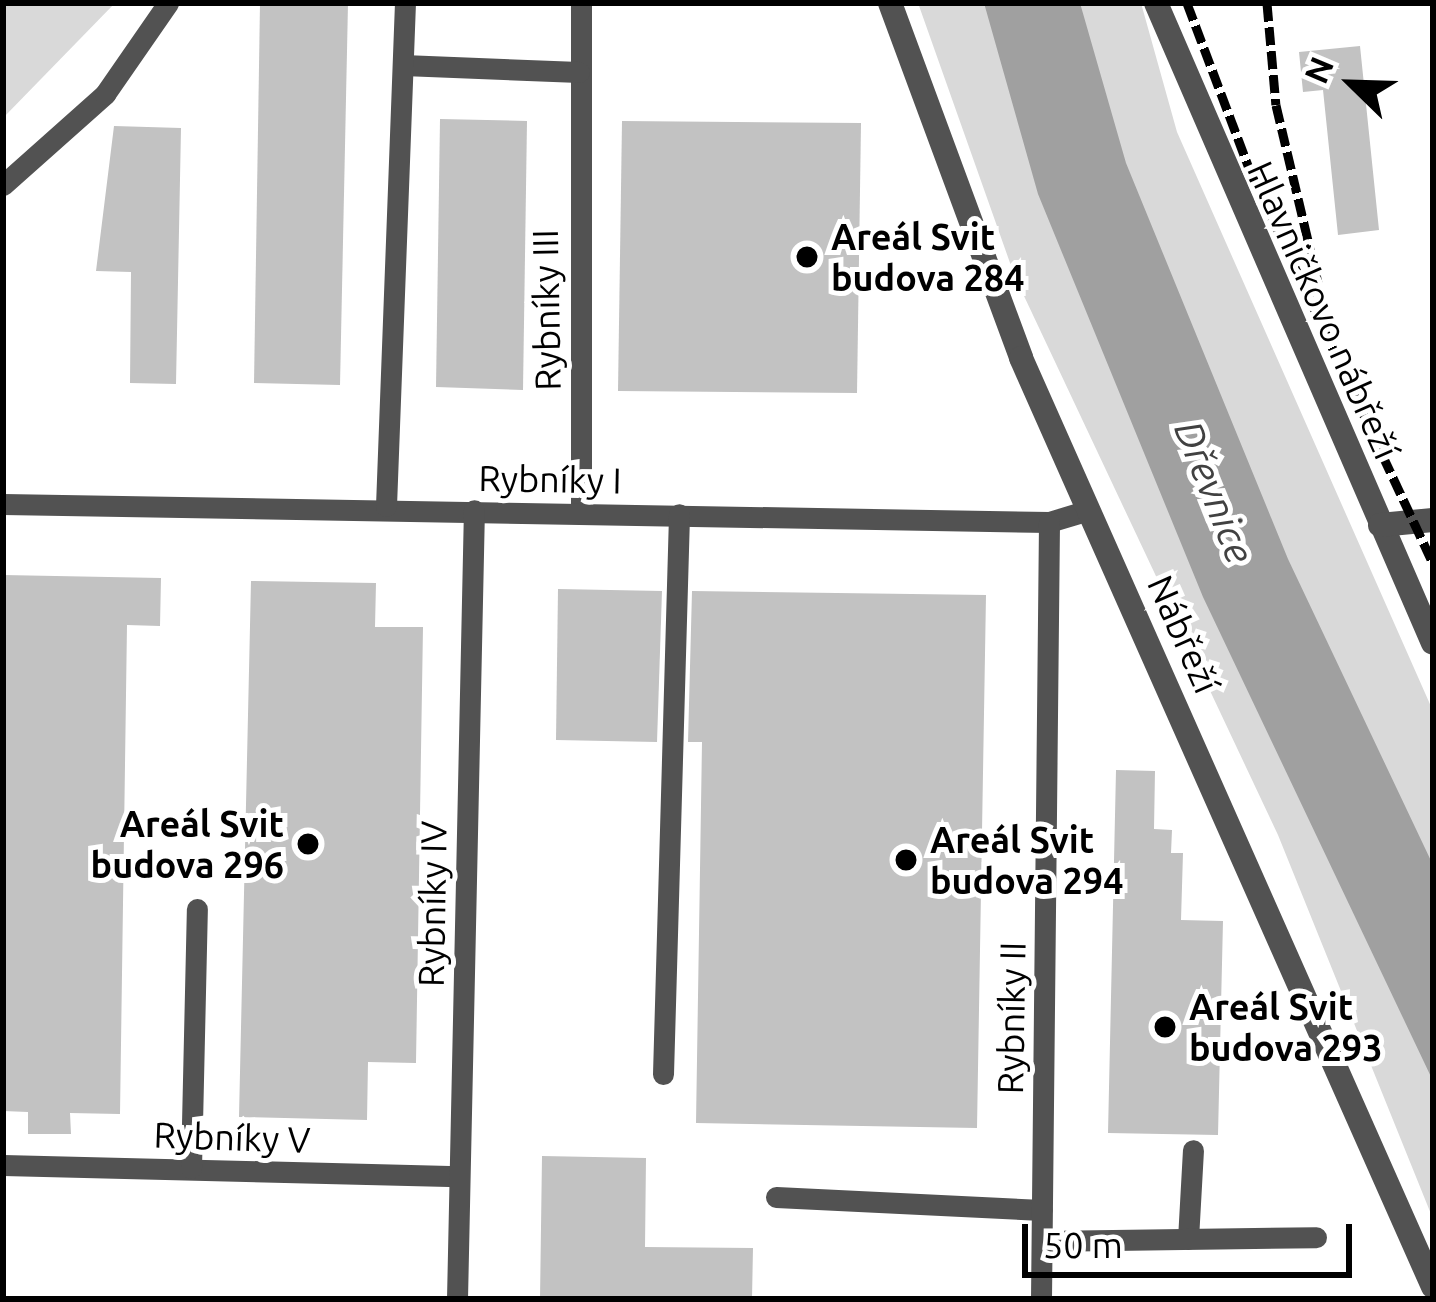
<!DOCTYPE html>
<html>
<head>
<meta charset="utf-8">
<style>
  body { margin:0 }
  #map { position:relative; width:1436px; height:1302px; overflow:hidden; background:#fff; font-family:Ubuntu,sans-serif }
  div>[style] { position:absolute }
  .green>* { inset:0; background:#d9d9d9 }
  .water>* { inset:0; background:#a0a0a0 }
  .building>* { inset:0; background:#c2c2c2 }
  .service>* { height:21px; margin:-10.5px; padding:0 10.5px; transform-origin:10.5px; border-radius:10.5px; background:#525252 }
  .minor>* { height:24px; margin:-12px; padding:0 12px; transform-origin:12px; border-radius:12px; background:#525252 }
  .tertiary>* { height:24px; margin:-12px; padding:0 12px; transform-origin:12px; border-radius:12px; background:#525252 }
  .rail>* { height:9px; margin-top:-4.5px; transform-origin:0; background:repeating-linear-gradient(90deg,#000 0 18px,transparent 0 24px) }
  .dots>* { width:33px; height:33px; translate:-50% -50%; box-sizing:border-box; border:6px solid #fff; border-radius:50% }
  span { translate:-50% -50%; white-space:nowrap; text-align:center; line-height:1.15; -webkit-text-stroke:10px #fff; paint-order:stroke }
  .poi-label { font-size:36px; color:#000; font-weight:700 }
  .left { translate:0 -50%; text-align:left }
  .right { translate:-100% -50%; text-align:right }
  .street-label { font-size:36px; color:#000 }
  .water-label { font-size:39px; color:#414141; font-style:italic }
  .frame { position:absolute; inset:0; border:6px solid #000; pointer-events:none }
  .north { position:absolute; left:1292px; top:24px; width:120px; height:120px; -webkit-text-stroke:9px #fff; paint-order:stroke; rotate:293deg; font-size:33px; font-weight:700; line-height:48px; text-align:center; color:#000 }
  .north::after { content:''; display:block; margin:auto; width:42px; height:54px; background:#000; clip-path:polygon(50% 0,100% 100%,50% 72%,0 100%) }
  .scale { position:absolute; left:1022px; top:1224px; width:330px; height:54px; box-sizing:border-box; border:6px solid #000; border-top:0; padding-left:15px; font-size:36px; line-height:42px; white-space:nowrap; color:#000; -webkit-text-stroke:9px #fff; paint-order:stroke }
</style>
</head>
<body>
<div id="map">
  <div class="green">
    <i style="clip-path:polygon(3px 3px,115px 3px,3px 118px)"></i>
    <i style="clip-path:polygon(918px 3px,1141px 3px,1177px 132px,1433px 711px,1433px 1219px,1278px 835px,1015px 277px)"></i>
  </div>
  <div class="water">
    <i style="clip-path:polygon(984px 3px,1080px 3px,1126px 163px,1288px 559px,1433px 865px,1433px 1081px,1203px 597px,1038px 194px)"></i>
  </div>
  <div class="building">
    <i style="clip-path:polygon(260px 3px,348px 3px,340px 385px,254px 383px)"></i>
    <i style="clip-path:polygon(1360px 46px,1379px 230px,1338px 235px,1323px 90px,1303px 92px,1299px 52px)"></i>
    <i style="clip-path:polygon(440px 119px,527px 121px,523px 390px,436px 387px)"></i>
    <i style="clip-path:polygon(622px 121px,861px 123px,857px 393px,618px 391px)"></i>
    <i style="clip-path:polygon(114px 126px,181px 128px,176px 384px,130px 383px,131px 272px,96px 271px)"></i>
    <i style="clip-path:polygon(3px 575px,161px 578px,160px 626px,127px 625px,120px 1114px,70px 1113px,71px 1134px,28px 1134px,28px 1112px,3px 1111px)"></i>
    <i style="clip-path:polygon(251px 581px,376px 583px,375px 627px,423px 627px,416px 1063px,368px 1062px,367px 1120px,239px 1117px)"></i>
    <i style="clip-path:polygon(558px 589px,662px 591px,657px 742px,556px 740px)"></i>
    <i style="clip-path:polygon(692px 591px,986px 595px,977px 1128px,696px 1123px,702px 742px,688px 742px)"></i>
    <i style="clip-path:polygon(1116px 770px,1155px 771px,1154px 829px,1172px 830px,1171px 853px,1183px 853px,1181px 920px,1223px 921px,1218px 1135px,1108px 1133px)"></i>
    <i style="clip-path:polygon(542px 1156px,646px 1158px,645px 1247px,753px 1248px,752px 1299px,540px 1299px)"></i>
  </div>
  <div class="service">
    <i style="left:581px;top:3px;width:511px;rotate:90deg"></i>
    <i style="left:403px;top:65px;width:176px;rotate:2.3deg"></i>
    <i style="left:3px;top:185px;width:137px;rotate:-41.7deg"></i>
    <i style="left:105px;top:94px;width:111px;rotate:-55.3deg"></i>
    <i style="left:3px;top:504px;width:1046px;rotate:0.99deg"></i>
    <i style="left:1049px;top:522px;width:42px;rotate:-16.7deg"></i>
    <i style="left:386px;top:506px;width:503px;rotate:-87.84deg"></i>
    <i style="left:663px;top:1074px;width:560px;rotate:-88.36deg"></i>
    <i style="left:3px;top:1165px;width:456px;rotate:1.4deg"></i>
    <i style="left:191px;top:1168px;width:259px;rotate:-88.7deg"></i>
    <i style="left:776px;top:1197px;width:266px;rotate:2.8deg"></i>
    <i style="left:1188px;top:1239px;width:89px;rotate:-86.8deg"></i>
    <i style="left:1042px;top:1241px;width:274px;rotate:-0.8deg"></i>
    <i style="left:457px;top:1299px;width:789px;rotate:-88.77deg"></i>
    <i style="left:1041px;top:1299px;width:777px;rotate:-89.41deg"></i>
  </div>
  <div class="minor">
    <i style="left:1156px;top:3px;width:697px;rotate:66.6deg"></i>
    <i style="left:1380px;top:525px;width:53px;rotate:-5.4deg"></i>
  </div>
  <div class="tertiary">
    <i style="left:890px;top:3px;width:378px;rotate:69.7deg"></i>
    <i style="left:1021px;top:358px;width:1016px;rotate:66.08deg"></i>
  </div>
  <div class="rail">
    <i style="left:1187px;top:3px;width:182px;rotate:69.4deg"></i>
    <i style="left:1251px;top:173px;width:431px;rotate:65deg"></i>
    <i style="left:1267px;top:3px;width:102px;rotate:85deg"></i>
    <i style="left:1276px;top:105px;width:191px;rotate:76.7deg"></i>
  </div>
  <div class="dots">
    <i style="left:807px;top:257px;background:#000"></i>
    <i style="left:308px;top:844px;background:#000"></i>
    <i style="left:906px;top:860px;background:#000"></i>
    <i style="left:1165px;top:1027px;background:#000"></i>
  </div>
  <div class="poi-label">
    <span class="left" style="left:831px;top:257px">Areál Svit<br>budova 284</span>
    <span class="right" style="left:284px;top:844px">Areál Svit<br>budova 296</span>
    <span class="left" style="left:930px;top:860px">Areál Svit<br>budova 294</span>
    <span class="left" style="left:1189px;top:1027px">Areál Svit<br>budova 293</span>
  </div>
  <div class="street-label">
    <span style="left:546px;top:310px;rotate:-91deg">Rybníky III</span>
    <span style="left:1324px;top:310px;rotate:66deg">Hlavničkovo nábřeží</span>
    <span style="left:550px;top:479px;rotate:1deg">Rybníky I</span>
    <span style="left:1184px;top:634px;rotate:66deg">Nábřeží</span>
    <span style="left:432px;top:904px;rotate:-89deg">Rybníky IV</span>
    <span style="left:1011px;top:1018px;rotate:-89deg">Rybníky II</span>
    <span style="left:232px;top:1137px;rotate:2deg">Rybníky V</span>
  </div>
  <div class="water-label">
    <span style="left:1214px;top:492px;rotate:68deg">Dřevnice</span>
  </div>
  <div class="frame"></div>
  <div class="north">N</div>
  <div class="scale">50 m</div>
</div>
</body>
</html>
